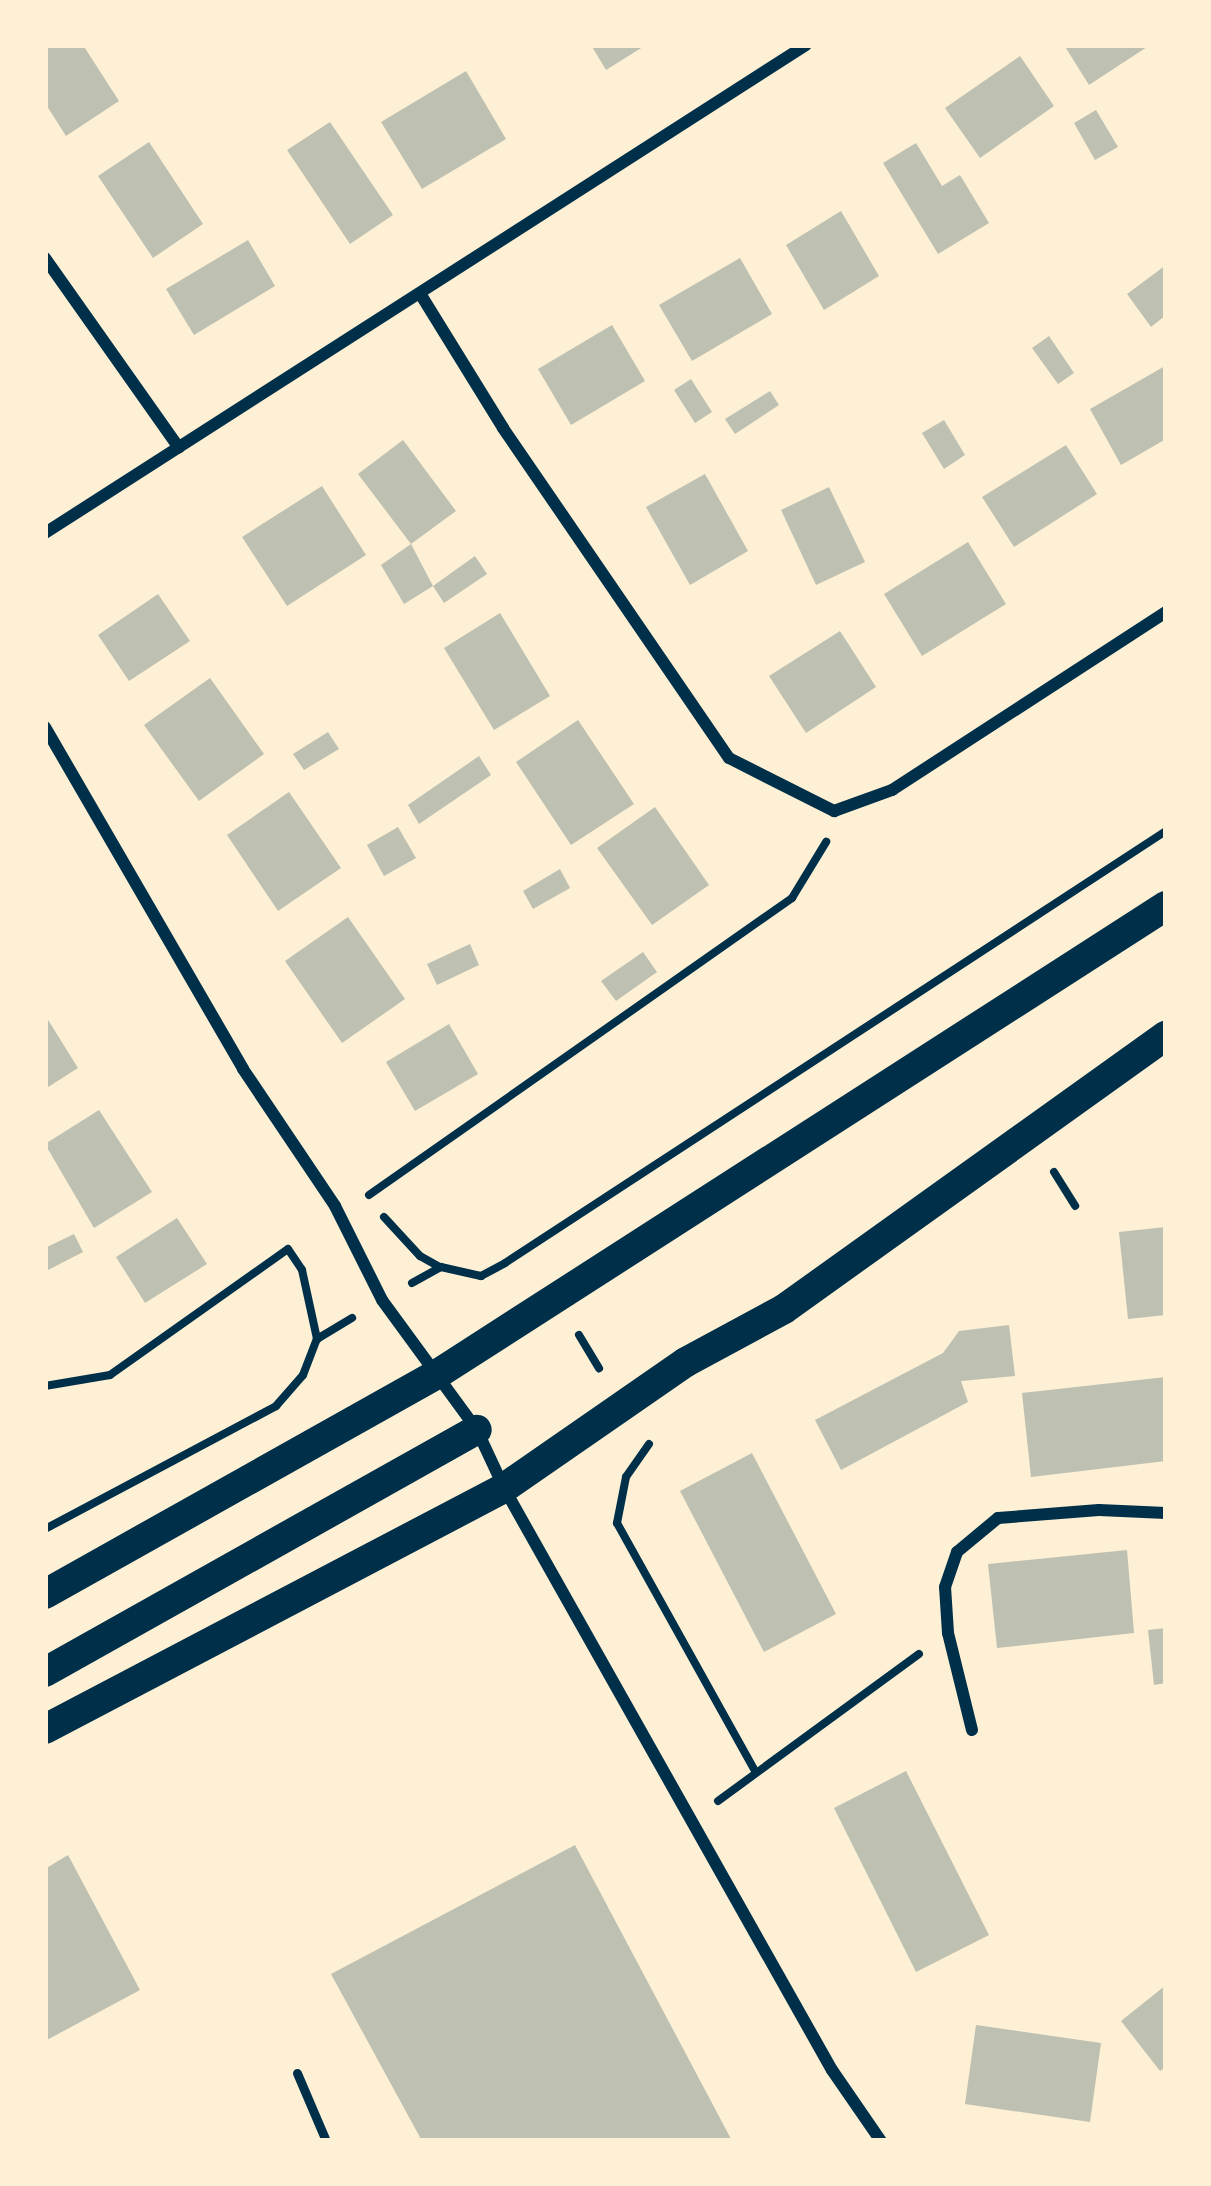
<!DOCTYPE html>
<html>
<head>
<meta charset="utf-8">
<style>
  body { margin:0 }
  #map { position:relative; width:1211px; height:2186px; overflow:hidden; background:#fdf0d5; font-family:Overpass,sans-serif }
  div>[style] { position:absolute }
  .building>* { inset:0; background:#bec0b2 }
  .path>* { height:8px; margin:-4px; padding:0 4px; transform-origin:4px; border-radius:4px; background:#003049 }
  .service>* { height:9px; margin:-4.5px; padding:0 4.5px; transform-origin:4.5px; border-radius:4.5px; background:#003049 }
  .minor>* { height:12px; margin:-6px; padding:0 6px; transform-origin:6px; border-radius:6px; background:#003049 }
  .primary>* { height:30px; margin:-15px; padding:0 15px; transform-origin:15px; border-radius:15px; background:#003049 }
  span { translate:-50% -50%; white-space:nowrap; text-align:center; line-height:1.15; -webkit-text-stroke:10px #fdf0d5; paint-order:stroke }
  .frame { position:absolute; inset:0; border:48px solid #fdf0d5; pointer-events:none }
</style>
</head>
<body>
<div id="map">
  <div class="building">
    <i style="clip-path:polygon(45px 45px,83px 45px,119px 101px,66px 136px,45px 103px)"></i>
    <i style="clip-path:polygon(591px 45px,646px 45px,606px 70px)"></i>
    <i style="clip-path:polygon(1064px 45px,1150px 45px,1089px 85px)"></i>
    <i style="clip-path:polygon(1020px 56px,1054px 106px,980px 158px,945px 108px)"></i>
    <i style="clip-path:polygon(466px 71px,506px 139px,422px 189px,381px 122px)"></i>
    <i style="clip-path:polygon(1096px 110px,1118px 147px,1095px 160px,1074px 123px)"></i>
    <i style="clip-path:polygon(330px 122px,393px 215px,350px 244px,287px 150px)"></i>
    <i style="clip-path:polygon(149px 142px,203px 224px,153px 258px,98px 176px)"></i>
    <i style="clip-path:polygon(916px 143px,942px 186px,960px 175px,989px 223px,938px 254px,883px 163px)"></i>
    <i style="clip-path:polygon(841px 211px,879px 276px,824px 310px,786px 245px)"></i>
    <i style="clip-path:polygon(248px 240px,275px 286px,194px 335px,166px 289px)"></i>
    <i style="clip-path:polygon(740px 258px,772px 314px,692px 361px,659px 305px)"></i>
    <i style="clip-path:polygon(1166px 265px,1166px 315px,1151px 327px,1127px 294px)"></i>
    <i style="clip-path:polygon(612px 325px,645px 381px,571px 425px,538px 369px)"></i>
    <i style="clip-path:polygon(1049px 336px,1074px 373px,1058px 384px,1032px 348px)"></i>
    <i style="clip-path:polygon(1165px 366px,1166px 439px,1121px 465px,1090px 409px)"></i>
    <i style="clip-path:polygon(691px 379px,712px 412px,695px 423px,674px 390px)"></i>
    <i style="clip-path:polygon(770px 391px,779px 405px,735px 434px,725px 419px)"></i>
    <i style="clip-path:polygon(944px 420px,965px 455px,944px 469px,922px 433px)"></i>
    <i style="clip-path:polygon(403px 440px,456px 511px,411px 544px,358px 474px)"></i>
    <i style="clip-path:polygon(1066px 445px,1097px 494px,1014px 547px,982px 497px)"></i>
    <i style="clip-path:polygon(705px 474px,748px 551px,690px 585px,646px 507px)"></i>
    <i style="clip-path:polygon(322px 486px,366px 555px,287px 606px,242px 537px)"></i>
    <i style="clip-path:polygon(829px 487px,865px 562px,816px 585px,781px 510px)"></i>
    <i style="clip-path:polygon(968px 542px,1006px 604px,922px 656px,884px 594px)"></i>
    <i style="clip-path:polygon(411px 544px,433px 586px,404px 604px,381px 565px)"></i>
    <i style="clip-path:polygon(475px 556px,487px 574px,444px 603px,433px 586px)"></i>
    <i style="clip-path:polygon(158px 594px,190px 641px,129px 681px,98px 635px)"></i>
    <i style="clip-path:polygon(500px 613px,550px 696px,494px 730px,444px 648px)"></i>
    <i style="clip-path:polygon(840px 631px,876px 687px,806px 733px,769px 676px)"></i>
    <i style="clip-path:polygon(210px 678px,264px 754px,199px 801px,144px 725px)"></i>
    <i style="clip-path:polygon(578px 720px,634px 804px,571px 845px,516px 762px)"></i>
    <i style="clip-path:polygon(328px 732px,339px 749px,304px 770px,293px 754px)"></i>
    <i style="clip-path:polygon(479px 756px,491px 775px,419px 824px,408px 805px)"></i>
    <i style="clip-path:polygon(289px 792px,341px 868px,278px 911px,227px 835px)"></i>
    <i style="clip-path:polygon(655px 807px,709px 885px,652px 925px,597px 848px)"></i>
    <i style="clip-path:polygon(398px 827px,416px 858px,384px 876px,367px 845px)"></i>
    <i style="clip-path:polygon(560px 869px,570px 888px,533px 909px,523px 891px)"></i>
    <i style="clip-path:polygon(348px 917px,405px 999px,342px 1043px,285px 961px)"></i>
    <i style="clip-path:polygon(470px 944px,479px 965px,437px 985px,427px 964px)"></i>
    <i style="clip-path:polygon(643px 952px,657px 972px,616px 1001px,601px 981px)"></i>
    <i style="clip-path:polygon(45px 1015px,78px 1068px,45px 1089px)"></i>
    <i style="clip-path:polygon(449px 1024px,478px 1074px,415px 1111px,386px 1062px)"></i>
    <i style="clip-path:polygon(99px 1110px,152px 1192px,94px 1228px,45px 1144px)"></i>
    <i style="clip-path:polygon(177px 1218px,207px 1264px,145px 1303px,116px 1257px)"></i>
    <i style="clip-path:polygon(1166px 1227px,1166px 1315px,1128px 1319px,1119px 1232px)"></i>
    <i style="clip-path:polygon(74px 1234px,83px 1252px,46px 1271px,45px 1248px)"></i>
    <i style="clip-path:polygon(1009px 1325px,1015px 1376px,961px 1381px,968px 1402px,841px 1470px,815px 1420px,943px 1353px,959px 1331px)"></i>
    <i style="clip-path:polygon(1166px 1377px,1166px 1461px,1031px 1477px,1022px 1393px)"></i>
    <i style="clip-path:polygon(752px 1453px,836px 1614px,764px 1652px,680px 1491px)"></i>
    <i style="clip-path:polygon(1127px 1550px,1134px 1633px,997px 1648px,988px 1564px)"></i>
    <i style="clip-path:polygon(1166px 1628px,1166px 1683px,1154px 1685px,1148px 1630px)"></i>
    <i style="clip-path:polygon(906px 1771px,989px 1935px,916px 1972px,834px 1808px)"></i>
    <i style="clip-path:polygon(575px 1845px,730px 2137px,732px 2141px,422px 2141px,331px 1974px)"></i>
    <i style="clip-path:polygon(68px 1855px,140px 1990px,45px 2041px,45px 1869px)"></i>
    <i style="clip-path:polygon(1166px 1985px,1166px 2067px,1160px 2071px,1121px 2021px)"></i>
    <i style="clip-path:polygon(976px 2025px,1101px 2043px,1090px 2122px,965px 2104px)"></i>
  </div>
  <div class="path">
    <i style="left:1054px;top:1172px;width:40px;rotate:58deg"></i>
    <i style="left:369px;top:1195px;width:517px;rotate:-35.07deg"></i>
    <i style="left:792px;top:898px;width:66px;rotate:-58.7deg"></i>
    <i style="left:384px;top:1217px;width:53px;rotate:47.3deg"></i>
    <i style="left:420px;top:1256px;width:23px;rotate:29deg"></i>
    <i style="left:412px;top:1283px;width:33px;rotate:-29deg"></i>
    <i style="left:441px;top:1267px;width:41px;rotate:12.7deg"></i>
    <i style="left:481px;top:1276px;width:27px;rotate:-28deg"></i>
    <i style="left:505px;top:1263px;width:790px;rotate:-33.17deg"></i>
    <i style="left:579px;top:1335px;width:39px;rotate:59deg"></i>
    <i style="left:45px;top:1386px;width:66px;rotate:-9.6deg"></i>
    <i style="left:110px;top:1375px;width:218px;rotate:-35.3deg"></i>
    <i style="left:288px;top:1249px;width:25px;rotate:56deg"></i>
    <i style="left:302px;top:1270px;width:71px;rotate:77.7deg"></i>
    <i style="left:649px;top:1444px;width:40px;rotate:124.9deg"></i>
    <i style="left:626px;top:1477px;width:47px;rotate:101.1deg"></i>
    <i style="left:617px;top:1523px;width:284px;rotate:60.9deg"></i>
    <i style="left:45px;top:1529px;width:262px;rotate:-28deg"></i>
    <i style="left:276px;top:1406px;width:41px;rotate:-48.9deg"></i>
    <i style="left:303px;top:1375px;width:39px;rotate:-69deg"></i>
    <i style="left:317px;top:1339px;width:41px;rotate:-31deg"></i>
    <i style="left:718px;top:1801px;width:249px;rotate:-36.2deg"></i>
  </div>
  <div class="service">
    <i style="left:297px;top:2073px;width:74px;rotate:66.9deg"></i>
  </div>
  <div class="minor">
    <i style="left:45px;top:258px;width:232px;rotate:54.8deg"></i>
    <i style="left:421px;top:295px;width:156px;rotate:58.3deg"></i>
    <i style="left:503px;top:428px;width:400px;rotate:55.6deg"></i>
    <i style="left:729px;top:758px;width:118px;rotate:26.8deg"></i>
    <i style="left:834px;top:811px;width:62px;rotate:-19.9deg"></i>
    <i style="left:892px;top:790px;width:327px;rotate:-33deg"></i>
    <i style="left:45px;top:533px;width:904px;rotate:-32.67deg"></i>
    <i style="left:45px;top:727px;width:395px;rotate:59.9deg"></i>
    <i style="left:243px;top:1069px;width:165px;rotate:56.1deg"></i>
    <i style="left:335px;top:1206px;width:105px;rotate:63.4deg"></i>
    <i style="left:382px;top:1300px;width:161px;rotate:53.8deg"></i>
    <i style="left:477px;top:1430px;width:64px;rotate:65deg"></i>
    <i style="left:504px;top:1488px;width:668px;rotate:60.6deg"></i>
    <i style="left:832px;top:2070px;width:86px;rotate:55.4deg"></i>
    <i style="left:972px;top:1730px;width:100px;rotate:-103.9deg"></i>
    <i style="left:948px;top:1633px;width:46px;rotate:-93.7deg"></i>
    <i style="left:945px;top:1587px;width:37px;rotate:-71deg"></i>
    <i style="left:957px;top:1552px;width:53px;rotate:-39.7deg"></i>
    <i style="left:998px;top:1518px;width:101px;rotate:-4.5deg"></i>
    <i style="left:1099px;top:1510px;width:67px;rotate:2.6deg"></i>
  </div>
  <div class="primary">
    <i style="left:45px;top:1594px;width:452px;rotate:-29.3deg"></i>
    <i style="left:439px;top:1373px;width:864px;rotate:-32.72deg"></i>
    <i style="left:45px;top:1672px;width:495px;rotate:-29.3deg"></i>
    <i style="left:45px;top:1729px;width:518px;rotate:-27.7deg"></i>
    <i style="left:504px;top:1488px;width:221px;rotate:-34.7deg"></i>
    <i style="left:686px;top:1362px;width:111px;rotate:-28.4deg"></i>
    <i style="left:784px;top:1309px;width:470px;rotate:-35.6deg"></i>
  </div>
  <div class="frame"></div>
</div>
</body>
</html>
